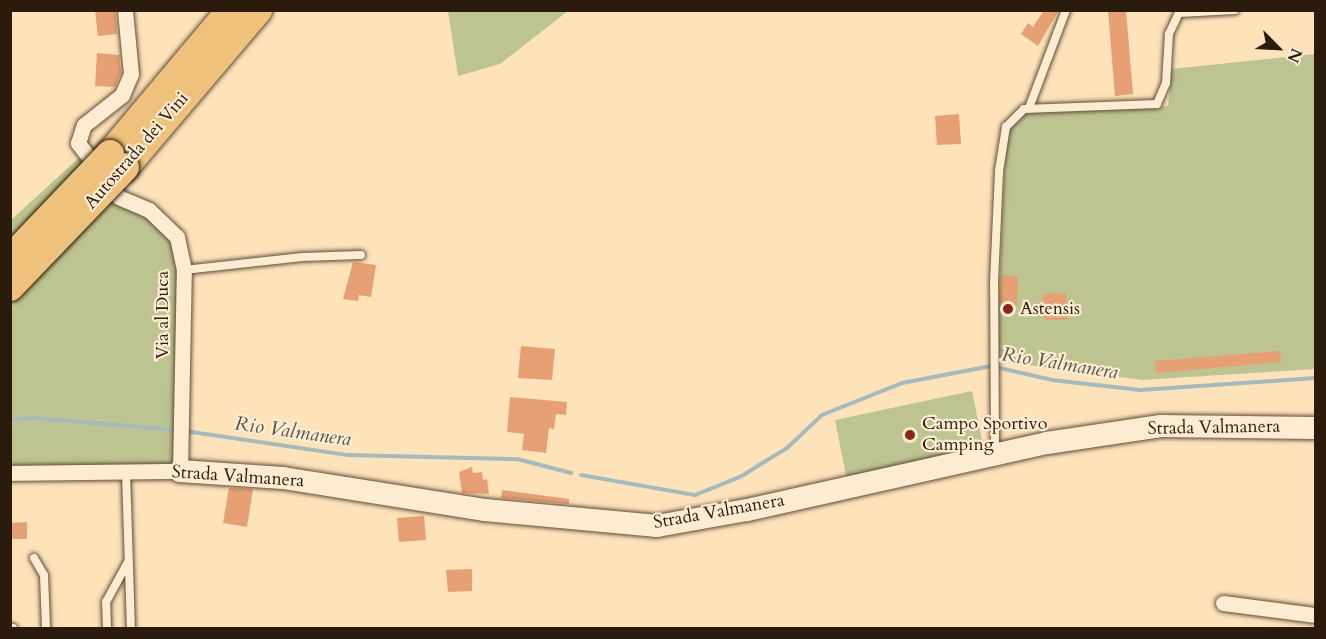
<!DOCTYPE html>
<html>
<head>
<meta charset="utf-8">
<style>
  body { margin:0 }
  #map { position:relative; width:1326px; height:639px; overflow:hidden; background:#fde2ba; font-family:Cardo,serif }
  div>[style] { position:absolute }
  .green>* { inset:0; background:#bdc491 }
  .stream>* { height:4px; margin:-2px; padding:0 2px; transform-origin:2px; border-radius:2px; background:#a6babc }
  .building>* { inset:0; background:#e6a073 }
  .roads { filter:drop-shadow(0 0 2px #5f4d38) drop-shadow(0 0 2px #5f4d38) }
  .lane>* { height:8px; margin:-4px; padding:0 4px; transform-origin:4px; border-radius:4px; background:#feecd2 }
  .street>* { height:15px; margin:-7.5px; padding:0 7.5px; transform-origin:7.5px; border-radius:7.5px; background:#feecd2 }
  .secondary>* { height:22px; margin:-11px; padding:0 11px; transform-origin:11px; border-radius:11px; background:#feecd2 }
  .highway>* { height:28px; margin:-14px; padding:0 14px; transform-origin:14px; border-radius:14px; background:#eec17d }
  .bridges { filter:drop-shadow(0 0 2px #2a1b0c) drop-shadow(0 0 2px #2a1b0c) }
  .highway-bridge>* { height:28px; margin:-14px; padding:0 14px; transform-origin:14px; border-radius:14px; background:#eec17d }
  .dots>* { width:16px; height:16px; translate:-50% -50%; box-sizing:border-box; border:3px solid #feecd2; border-radius:50% }
  span { translate:-50% -50%; white-space:nowrap; text-align:center; line-height:1.15; -webkit-text-stroke:4.5px #feecd2; paint-order:stroke }
  .street-label { font-size:18px; color:#2a1b0c }
  .poi-label { font-size:18px; color:#2a1b0c }
  .left { translate:0 -50%; text-align:left }
  .water-label { font-size:20px; color:#55534a; font-style:italic }
  .frame { position:absolute; inset:0; border:12px solid #2a1b0c; pointer-events:none }
  .north { position:absolute; left:1248px; top:18px; width:60px; height:60px; -webkit-text-stroke:4px #feecd2; paint-order:stroke; rotate:114deg; font-size:16px; font-weight:700; line-height:24px; text-align:center; color:#2a1b0c }
  .north::after { content:''; display:block; margin:auto; width:21px; height:27px; background:#2a1b0c; clip-path:polygon(50% 0,100% 100%,50% 72%,0 100%) }
</style>
</head>
<body>
<div id="map">
  <div class="green">
    <i style="clip-path:polygon(448px 11px,449px 10px,568px 11px,500px 64px,458px 76px)"></i>
    <i style="clip-path:polygon(1315px 54px,1315px 369px,1142px 380px,996px 361px,1006px 138px,1011px 123px,1023px 112px,1168px 106px,1172px 69px)"></i>
    <i style="clip-path:polygon(83px 154px,119px 197px,177px 237px,180px 471px,11px 473px,11px 220px)"></i>
    <i style="clip-path:polygon(972px 391px,984px 451px,847px 480px,835px 420px)"></i>
  </div>
  <div class="stream">
    <i style="left:10px;top:419px;width:24px;rotate:-2deg"></i>
    <i style="left:34px;top:418px;width:144px;rotate:4.8deg"></i>
    <i style="left:185px;top:431px;width:165px;rotate:8.4deg"></i>
    <i style="left:348px;top:455px;width:169px;rotate:1.4deg"></i>
    <i style="left:517px;top:459px;width:56px;rotate:14.5deg"></i>
    <i style="left:581px;top:475px;width:116px;rotate:10deg"></i>
    <i style="left:695px;top:495px;width:48px;rotate:-21.8deg"></i>
    <i style="left:740px;top:477px;width:55px;rotate:-31.7deg"></i>
    <i style="left:787px;top:448px;width:48px;rotate:-43.3deg"></i>
    <i style="left:822px;top:415px;width:86px;rotate:-21.8deg"></i>
    <i style="left:902px;top:383px;width:91px;rotate:-10.8deg"></i>
    <i style="left:991px;top:366px;width:63px;rotate:12.9deg"></i>
    <i style="left:1052px;top:380px;width:89px;rotate:6.5deg"></i>
    <i style="left:1140px;top:390px;width:176px;rotate:-3.9deg"></i>
  </div>
  <div class="building">
    <i style="clip-path:polygon(95px 10px,115px 10px,117px 34px,98px 36px)"></i>
    <i style="clip-path:polygon(1044px 10px,1059px 10px,1038px 46px,1021px 34px,1028px 23px,1033px 27px)"></i>
    <i style="clip-path:polygon(1108px 10px,1126px 10px,1133px 94px,1115px 96px)"></i>
    <i style="clip-path:polygon(97px 53px,119px 55px,121px 72px,115px 87px,95px 86px)"></i>
    <i style="clip-path:polygon(959px 114px,961px 144px,937px 145px,935px 116px)"></i>
    <i style="clip-path:polygon(353px 262px,376px 265px,371px 297px,359px 295px,358px 301px,343px 299px)"></i>
    <i style="clip-path:polygon(1001px 275px,1018px 276px,1017px 306px,1000px 305px)"></i>
    <i style="clip-path:polygon(1066px 293px,1067px 320px,1044px 320px,1043px 294px)"></i>
    <i style="clip-path:polygon(521px 346px,555px 349px,552px 380px,518px 378px)"></i>
    <i style="clip-path:polygon(1280px 351px,1281px 362px,1156px 373px,1155px 361px)"></i>
    <i style="clip-path:polygon(510px 397px,567px 402px,566px 415px,556px 414px,554px 429px,549px 428px,546px 453px,522px 450px,524px 434px,507px 432px)"></i>
    <i style="clip-path:polygon(472px 467px,473px 473px,482px 472px,483px 480px,487px 479px,489px 494px,462px 493px,459px 472px)"></i>
    <i style="clip-path:polygon(229px 488px,253px 489px,247px 527px,223px 523px)"></i>
    <i style="clip-path:polygon(502px 490px,569px 499px,569px 504px,501px 498px)"></i>
    <i style="clip-path:polygon(424px 516px,426px 540px,399px 542px,397px 518px)"></i>
    <i style="clip-path:polygon(27px 522px,27px 539px,10px 539px,10px 523px)"></i>
    <i style="clip-path:polygon(472px 569px,472px 591px,448px 592px,446px 570px)"></i>
  </div>
  <div class="roads">
    <div class="lane">
      <i style="left:1179px;top:13px;width:56px;rotate:-3.1deg"></i>
      <i style="left:1029px;top:108px;width:105px;rotate:-69.3deg"></i>
      <i style="left:184px;top:270px;width:119px;rotate:-6.3deg"></i>
      <i style="left:302px;top:257px;width:59px;rotate:-1.9deg"></i>
      <i style="left:995px;top:453px;width:171px;rotate:-90.3deg"></i>
      <i style="left:994px;top:282px;width:111px;rotate:-87.4deg"></i>
      <i style="left:999px;top:171px;width:45px;rotate:-81deg"></i>
      <i style="left:1006px;top:127px;width:25px;rotate:-45deg"></i>
      <i style="left:1024px;top:109px;width:133px;rotate:-2.2deg"></i>
      <i style="left:1157px;top:104px;width:23px;rotate:-67deg"></i>
      <i style="left:1166px;top:83px;width:49px;rotate:-86.5deg"></i>
      <i style="left:1169px;top:34px;width:26px;rotate:-65deg"></i>
      <i style="left:126px;top:472px;width:156px;rotate:88.2deg"></i>
      <i style="left:34px;top:558px;width:20px;rotate:60deg"></i>
      <i style="left:44px;top:575px;width:53px;rotate:87.8deg"></i>
      <i style="left:10px;top:628px;width:3px"></i>
      <i style="left:107px;top:628px;width:26px;rotate:-92deg"></i>
      <i style="left:106px;top:602px;width:46px;rotate:-61.2deg"></i>
    </div>
    <div class="street">
      <i style="left:10px;top:473px;width:170px;rotate:-0.7deg"></i>
      <i style="left:180px;top:471px;width:201px;rotate:-88.9deg"></i>
      <i style="left:184px;top:270px;width:34px;rotate:-102deg"></i>
      <i style="left:177px;top:237px;width:39px;rotate:-136deg"></i>
      <i style="left:149px;top:210px;width:33px;rotate:-157deg"></i>
      <i style="left:119px;top:197px;width:68px;rotate:-127.2deg"></i>
      <i style="left:78px;top:143px;width:19px;rotate:-72deg"></i>
      <i style="left:84px;top:125px;width:48px;rotate:-38.3deg"></i>
      <i style="left:122px;top:95px;width:23px;rotate:-67deg"></i>
      <i style="left:131px;top:74px;width:64px;rotate:-95.4deg"></i>
      <i style="left:1223px;top:603px;width:94px;rotate:7.4deg"></i>
    </div>
    <div class="secondary">
      <i style="left:180px;top:471px;width:103px;rotate:3.9deg"></i>
      <i style="left:283px;top:478px;width:205px;rotate:9deg"></i>
      <i style="left:485px;top:510px;width:173px;rotate:5.3deg"></i>
      <i style="left:657px;top:526px;width:91px;rotate:-10.1deg"></i>
      <i style="left:747px;top:510px;width:307px;rotate:-12.6deg"></i>
      <i style="left:1047px;top:443px;width:115px;rotate:-8.5deg"></i>
      <i style="left:1161px;top:426px;width:155px;rotate:0.7deg"></i>
    </div>
    <div class="highway">
      <i style="left:110px;top:154px;width:188px;rotate:-50deg"></i>
      <i style="left:125px;top:167px;width:206px;rotate:-49.7deg"></i>
    </div>
  </div>
  <div class="bridges">
    <div class="highway-bridge">
      <i style="left:10px;top:259px;width:145px;rotate:-46.4deg"></i>
      <i style="left:10px;top:287px;width:166px;rotate:-46.2deg"></i>
    </div>
  </div>
  <div class="dots">
    <i style="left:1008px;top:309px;background:#8f2418"></i>
    <i style="left:910px;top:435px;background:#8f2418"></i>
  </div>
  <div class="street-label">
    <span style="left:137px;top:151px;rotate:-49deg">Autostrada dei Vini</span>
    <span style="left:163px;top:315px;rotate:-90deg">Via al Duca</span>
    <span style="left:1214px;top:428px;rotate:-1deg">Strada Valmanera</span>
    <span style="left:238px;top:477px;rotate:4deg">Strada Valmanera</span>
    <span style="left:719px;top:512px;rotate:-10deg">Strada Valmanera</span>
  </div>
  <div class="poi-label">
    <span class="left" style="left:1020px;top:309px">Astensis</span>
    <span class="left" style="left:922px;top:435px">Campo Sportivo<br>Camping</span>
  </div>
  <div class="water-label">
    <span style="left:1060px;top:363px;rotate:9deg">Rio Valmanera</span>
    <span style="left:293px;top:431px;rotate:8deg">Rio Valmanera</span>
  </div>
  <div class="frame"></div>
  <div class="north">N</div>
</div>
</body>
</html>
